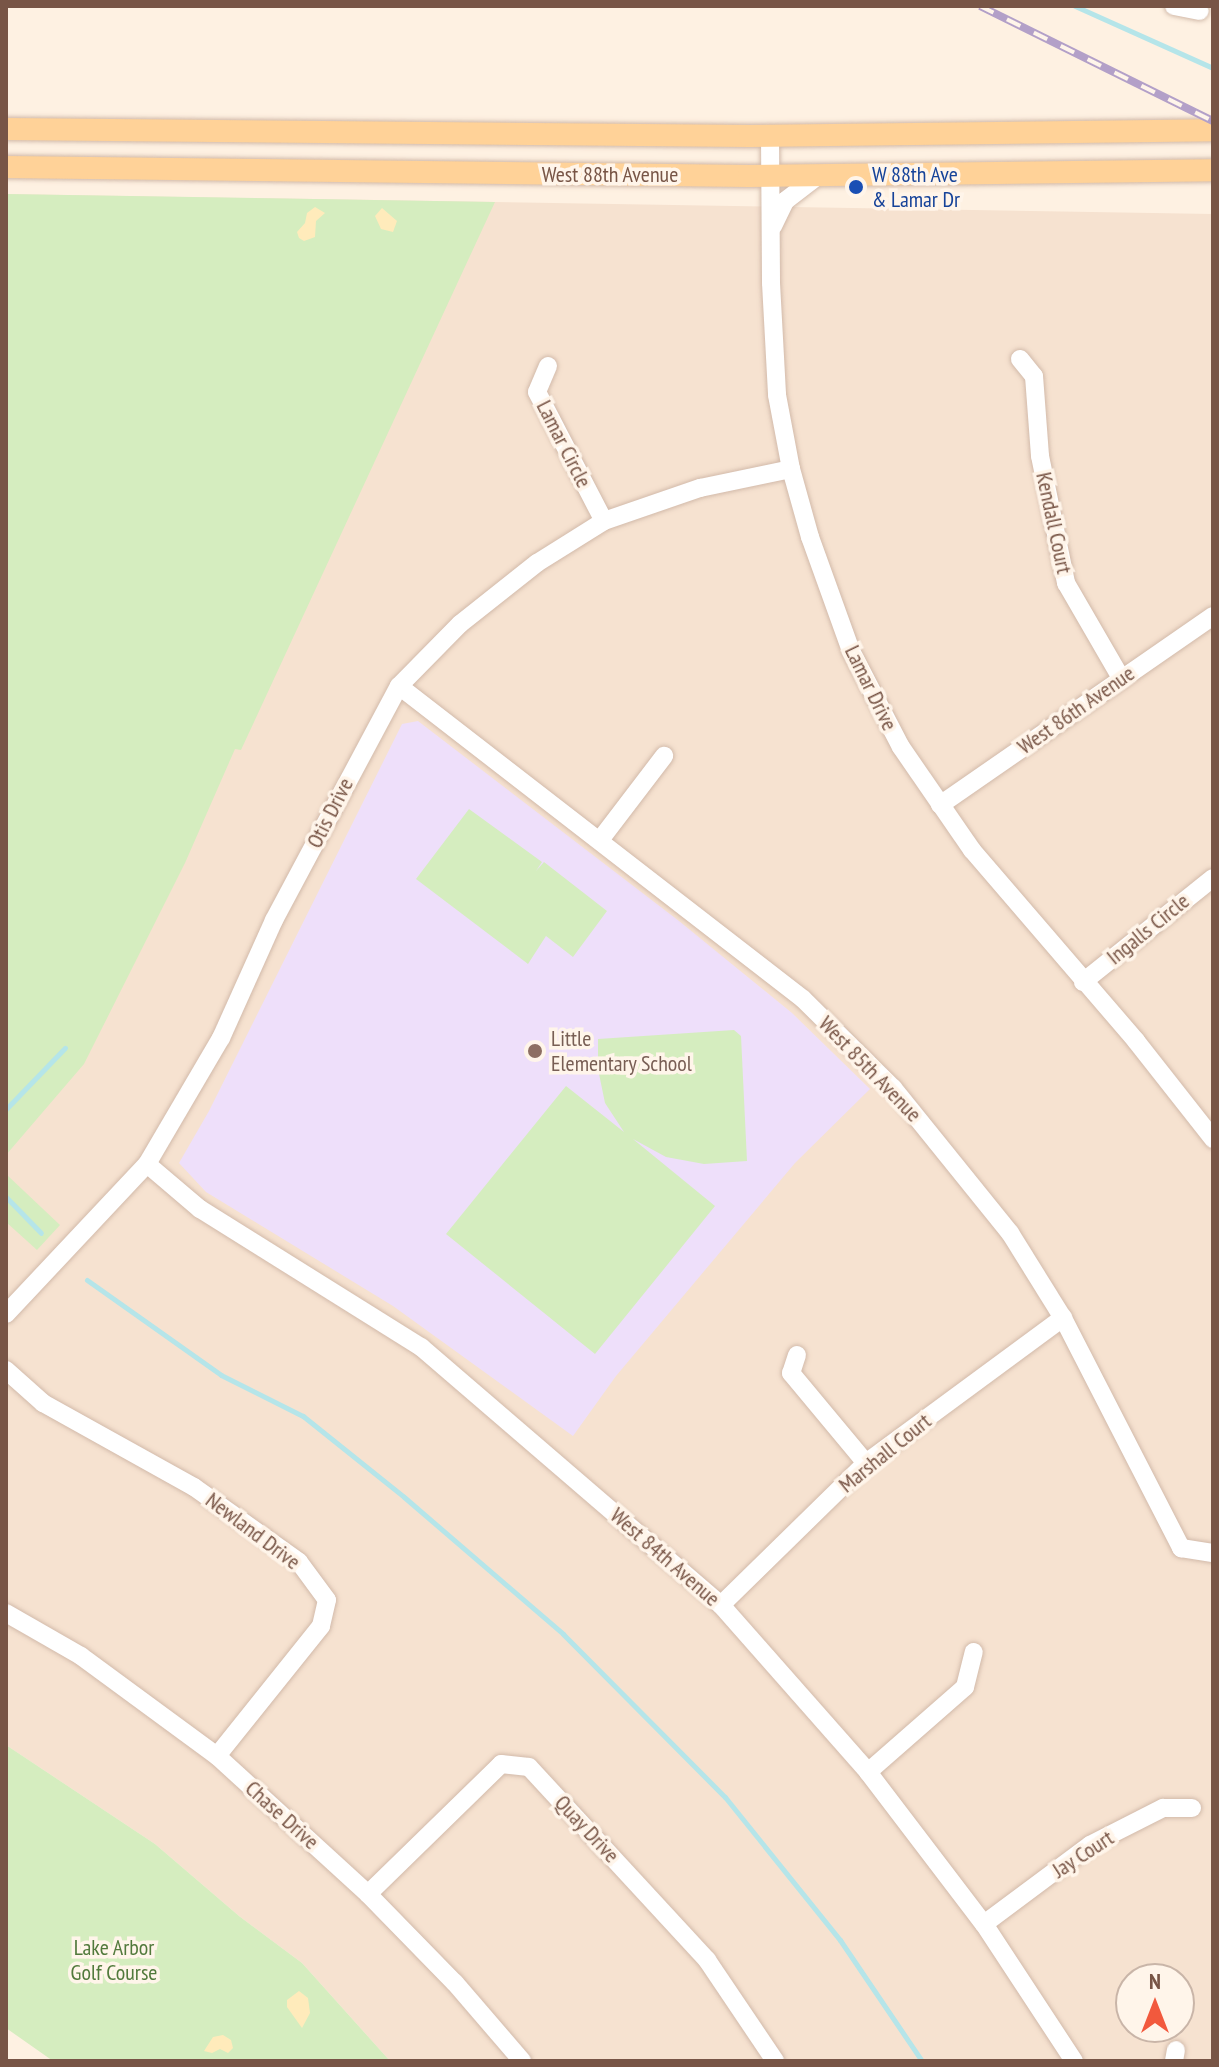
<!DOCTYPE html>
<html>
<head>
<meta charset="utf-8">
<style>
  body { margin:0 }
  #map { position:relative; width:1219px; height:2067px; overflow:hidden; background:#fef1e2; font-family:"PT Sans Narrow",sans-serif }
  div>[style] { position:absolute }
  .residential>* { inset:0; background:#f6e2d0 }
  .education>* { inset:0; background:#eedffa }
  .green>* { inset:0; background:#d5edbf }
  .sand>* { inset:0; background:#ffebbb }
  .stream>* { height:5px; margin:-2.5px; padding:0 2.5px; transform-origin:2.5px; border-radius:2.5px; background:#b5e5e9 }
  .roads { filter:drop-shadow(0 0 2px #d2baaa) drop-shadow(0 0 2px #d2baaa) }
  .minor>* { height:18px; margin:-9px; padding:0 9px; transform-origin:9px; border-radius:9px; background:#fff }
  .major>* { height:22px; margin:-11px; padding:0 11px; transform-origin:11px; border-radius:11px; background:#ffd298 }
  .rail>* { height:8px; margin-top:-4px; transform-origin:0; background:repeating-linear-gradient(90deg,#fff5ea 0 15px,#b3a0c8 0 30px); box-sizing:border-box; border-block:2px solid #b3a0c8 }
  .dots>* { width:22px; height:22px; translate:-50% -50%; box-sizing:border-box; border:4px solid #fff5ea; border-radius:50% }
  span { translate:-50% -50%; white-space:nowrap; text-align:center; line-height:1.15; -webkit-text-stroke:7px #fff5ea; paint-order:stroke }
  .transit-label { font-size:22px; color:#164399 }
  .left { translate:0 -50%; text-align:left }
  .street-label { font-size:22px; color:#785546 }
  .education-label { font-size:22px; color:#785e54 }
  .park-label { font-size:22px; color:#51793b }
  .frame { position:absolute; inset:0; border:8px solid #785546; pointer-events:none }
  .north { position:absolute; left:1115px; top:1963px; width:80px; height:80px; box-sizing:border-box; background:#fff5ea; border:2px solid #c9b5a8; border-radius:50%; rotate:0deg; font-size:22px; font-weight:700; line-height:32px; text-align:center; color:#785546 }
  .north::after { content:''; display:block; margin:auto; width:28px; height:36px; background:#f2593d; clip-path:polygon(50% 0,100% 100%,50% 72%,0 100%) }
</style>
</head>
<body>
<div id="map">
  <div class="residential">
    <i style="clip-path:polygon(evenodd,6px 194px,1213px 214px,1213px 2061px,390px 2061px,302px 1963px,239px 1916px,155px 1844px,6px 1745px,6px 194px,1131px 1979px,1179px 1979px,1179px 2027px,1131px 2027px,1131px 1979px)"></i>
  </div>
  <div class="education">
    <i style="clip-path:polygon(418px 721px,679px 921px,792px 1013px,870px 1089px,795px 1163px,616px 1376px,573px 1436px,393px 1306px,206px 1192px,179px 1163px,209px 1111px,402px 724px)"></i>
  </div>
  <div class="green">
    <i style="clip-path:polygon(6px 194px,495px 202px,241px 750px,235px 749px,185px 863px,84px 1064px,6px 1155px)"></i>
    <i style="clip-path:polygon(469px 809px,542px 862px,536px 871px,544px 862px,607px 911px,573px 957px,546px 936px,528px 964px,416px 879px)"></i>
    <i style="clip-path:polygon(734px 1030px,741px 1036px,747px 1161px,704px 1164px,666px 1157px,633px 1139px,715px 1206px,595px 1354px,446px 1234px,566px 1086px,624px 1132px,605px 1103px,598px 1069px,598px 1039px)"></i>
    <i style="clip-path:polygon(6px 1174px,60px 1225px,37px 1250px,6px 1222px)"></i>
    <i style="clip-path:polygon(6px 1745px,155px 1844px,239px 1916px,302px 1963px,390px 2061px,53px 2061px,6px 2028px)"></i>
  </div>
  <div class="sand">
    <i style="clip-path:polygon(315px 207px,325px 213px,316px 221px,315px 237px,304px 241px,299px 238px,297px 232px,305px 223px,307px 213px)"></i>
    <i style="clip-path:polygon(382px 208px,397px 221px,393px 232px,381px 229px,375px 216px)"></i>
    <i style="clip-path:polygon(299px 1991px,308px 1998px,310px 2013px,302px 2028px,287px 2007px,287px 2000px)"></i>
    <i style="clip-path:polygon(223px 2035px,231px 2040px,233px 2048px,228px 2053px,220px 2049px,212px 2053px,204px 2051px,213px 2037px)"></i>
  </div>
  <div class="stream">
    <i style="left:1075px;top:6px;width:151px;rotate:24.2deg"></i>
    <i style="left:6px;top:1109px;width:85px;rotate:-46deg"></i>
    <i style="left:6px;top:1197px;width:50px;rotate:45.8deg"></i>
    <i style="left:87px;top:1280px;width:164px;rotate:35.3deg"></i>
    <i style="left:221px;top:1375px;width:92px;rotate:26.6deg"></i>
    <i style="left:303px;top:1416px;width:129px;rotate:38.7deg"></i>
    <i style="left:404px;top:1497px;width:210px;rotate:40.7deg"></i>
    <i style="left:563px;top:1634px;width:230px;rotate:45.2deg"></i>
    <i style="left:725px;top:1797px;width:184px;rotate:51.2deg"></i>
    <i style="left:840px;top:1940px;width:146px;rotate:55.9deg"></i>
  </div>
  <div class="roads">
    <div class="minor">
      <i style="left:1174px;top:6px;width:26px;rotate:11deg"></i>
      <i style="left:770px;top:136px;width:147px;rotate:89.6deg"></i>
      <i style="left:771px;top:283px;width:112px;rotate:86.9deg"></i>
      <i style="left:777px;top:395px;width:75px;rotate:79.3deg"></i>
      <i style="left:791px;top:469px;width:71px;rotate:74.4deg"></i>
      <i style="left:810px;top:537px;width:121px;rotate:70.2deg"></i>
      <i style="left:851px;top:651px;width:108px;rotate:62.5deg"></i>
      <i style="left:901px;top:747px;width:125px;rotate:55.4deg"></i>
      <i style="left:972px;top:850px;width:252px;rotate:49.3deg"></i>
      <i style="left:1136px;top:1041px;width:125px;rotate:51.8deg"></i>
      <i style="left:773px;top:226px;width:28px;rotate:-64deg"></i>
      <i style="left:785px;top:201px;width:43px;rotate:-37.4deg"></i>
      <i style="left:1020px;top:359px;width:22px;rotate:51deg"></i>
      <i style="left:1034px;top:376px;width:80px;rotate:85.7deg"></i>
      <i style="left:1040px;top:456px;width:130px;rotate:78.4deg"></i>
      <i style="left:1066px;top:583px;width:110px;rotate:59.9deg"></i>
      <i style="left:548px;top:366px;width:28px;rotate:113deg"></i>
      <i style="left:537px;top:392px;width:145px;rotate:62.6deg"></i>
      <i style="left:399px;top:686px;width:511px;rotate:37.77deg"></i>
      <i style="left:803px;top:999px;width:127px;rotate:44.7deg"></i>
      <i style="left:893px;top:1088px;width:186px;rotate:51.1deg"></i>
      <i style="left:1010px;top:1233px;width:100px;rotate:58.1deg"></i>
      <i style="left:1063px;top:1318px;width:259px;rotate:62.8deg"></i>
      <i style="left:1181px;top:1548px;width:32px;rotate:9deg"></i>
      <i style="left:940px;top:805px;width:332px;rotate:-34.7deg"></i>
      <i style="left:600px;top:840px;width:106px;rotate:-52.7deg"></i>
      <i style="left:1083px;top:982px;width:166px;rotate:-38.7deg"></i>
      <i style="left:147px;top:1164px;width:70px;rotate:40.3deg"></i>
      <i style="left:200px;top:1209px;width:261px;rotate:32deg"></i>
      <i style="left:421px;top:1347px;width:396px;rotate:40.7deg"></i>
      <i style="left:721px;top:1605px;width:222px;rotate:48.6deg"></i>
      <i style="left:868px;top:1772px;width:191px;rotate:52.7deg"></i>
      <i style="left:984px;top:1924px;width:164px;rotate:56.7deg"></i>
      <i style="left:6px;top:1314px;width:206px;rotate:-46.8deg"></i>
      <i style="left:147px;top:1164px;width:146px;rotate:-59.6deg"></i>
      <i style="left:221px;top:1038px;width:129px;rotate:-65.8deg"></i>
      <i style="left:274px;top:920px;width:265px;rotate:-61.9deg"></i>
      <i style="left:399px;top:686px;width:87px;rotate:-45.5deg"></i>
      <i style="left:460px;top:624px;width:98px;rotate:-38.4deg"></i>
      <i style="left:537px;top:563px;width:79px;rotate:-32.1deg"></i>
      <i style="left:604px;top:521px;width:102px;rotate:-19deg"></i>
      <i style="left:700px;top:488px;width:93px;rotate:-11.8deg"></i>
      <i style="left:797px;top:1355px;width:19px;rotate:108deg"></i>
      <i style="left:791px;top:1373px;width:117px;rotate:50.2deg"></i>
      <i style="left:6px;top:1370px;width:50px;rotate:41.7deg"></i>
      <i style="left:43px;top:1403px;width:173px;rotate:29.1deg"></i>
      <i style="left:194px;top:1487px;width:129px;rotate:35.5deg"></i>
      <i style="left:299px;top:1562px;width:47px;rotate:53.6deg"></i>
      <i style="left:327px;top:1600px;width:27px;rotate:103deg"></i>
      <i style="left:321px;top:1626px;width:166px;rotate:128.7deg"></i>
      <i style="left:721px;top:1605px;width:203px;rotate:-44.4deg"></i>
      <i style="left:866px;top:1463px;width:245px;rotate:-36.4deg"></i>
      <i style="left:6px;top:1613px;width:86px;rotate:29.8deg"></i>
      <i style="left:81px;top:1656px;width:169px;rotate:36.3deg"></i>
      <i style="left:217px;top:1756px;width:205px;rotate:42.4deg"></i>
      <i style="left:368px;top:1894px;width:124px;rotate:45.7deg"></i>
      <i style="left:455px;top:1983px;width:103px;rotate:49.3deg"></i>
      <i style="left:868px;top:1772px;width:129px;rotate:-41.2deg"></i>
      <i style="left:965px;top:1687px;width:36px;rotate:-76deg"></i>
      <i style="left:368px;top:1894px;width:186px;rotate:-44.3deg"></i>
      <i style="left:501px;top:1764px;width:28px;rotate:6deg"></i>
      <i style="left:529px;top:1767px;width:263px;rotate:47.3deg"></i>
      <i style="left:707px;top:1960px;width:122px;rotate:56deg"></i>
      <i style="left:984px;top:1924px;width:132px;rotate:-36.7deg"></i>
      <i style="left:1090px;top:1845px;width:82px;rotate:-26.9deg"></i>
      <i style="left:1163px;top:1808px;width:29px"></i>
      <i style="left:1174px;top:2061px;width:11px;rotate:-80deg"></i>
    </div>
    <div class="major">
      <i style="left:6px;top:129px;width:744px;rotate:0.54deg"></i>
      <i style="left:750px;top:136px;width:463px;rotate:-0.7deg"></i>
      <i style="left:6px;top:167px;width:743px;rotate:0.69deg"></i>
      <i style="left:749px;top:176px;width:464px;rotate:-0.7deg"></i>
    </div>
  </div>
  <div class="rail">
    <i style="left:980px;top:6px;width:260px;rotate:26.3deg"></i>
  </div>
  <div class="dots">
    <i style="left:856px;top:187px;background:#1a4fb4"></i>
    <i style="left:535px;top:1051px;background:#8d6e63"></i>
  </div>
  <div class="transit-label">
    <span class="left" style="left:872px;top:187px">W 88th Ave<br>&amp; Lamar Dr</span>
  </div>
  <div class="street-label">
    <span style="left:610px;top:175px">West 88th Avenue</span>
    <span style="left:564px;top:444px;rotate:63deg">Lamar Circle</span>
    <span style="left:1054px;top:523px;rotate:78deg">Kendall Court</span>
    <span style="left:871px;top:688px;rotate:64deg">Lamar Drive</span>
    <span style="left:1076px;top:710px;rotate:-35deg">West 86th Avenue</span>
    <span style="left:330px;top:813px;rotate:-63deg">Otis Drive</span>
    <span style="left:1148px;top:929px;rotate:-39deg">Ingalls Circle</span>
    <span style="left:870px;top:1069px;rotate:46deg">West 85th Avenue</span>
    <span style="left:885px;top:1453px;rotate:-39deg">Marshall Court</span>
    <span style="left:253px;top:1531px;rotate:37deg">Newland Drive</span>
    <span style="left:665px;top:1557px;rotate:41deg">West 84th Avenue</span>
    <span style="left:282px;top:1815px;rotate:42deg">Chase Drive</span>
    <span style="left:587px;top:1829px;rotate:47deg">Quay Drive</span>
    <span style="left:1083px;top:1854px;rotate:-33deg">Jay Court</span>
  </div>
  <div class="education-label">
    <span class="left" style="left:551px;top:1051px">Little<br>Elementary School</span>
  </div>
  <div class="park-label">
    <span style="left:114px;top:1960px">Lake Arbor<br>Golf Course</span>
  </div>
  <div class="frame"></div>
  <div class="north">N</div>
</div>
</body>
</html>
